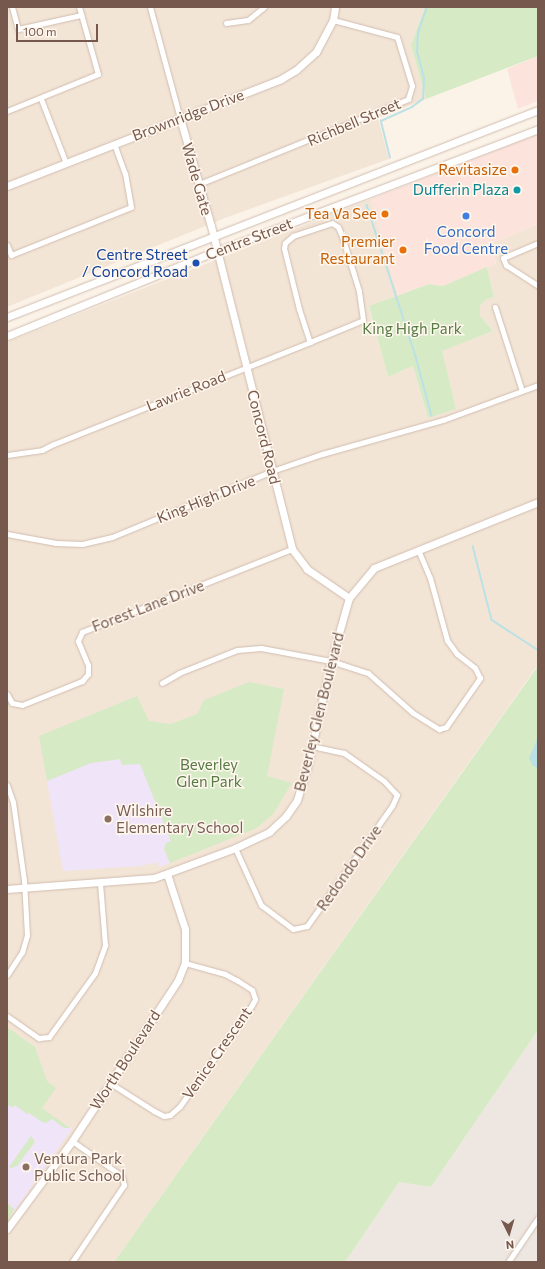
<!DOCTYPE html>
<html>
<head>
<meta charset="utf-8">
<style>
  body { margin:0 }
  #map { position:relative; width:545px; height:1269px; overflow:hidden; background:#fcf3e8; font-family:Commissioner,sans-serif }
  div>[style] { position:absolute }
  .residential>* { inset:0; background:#f3e5d6 }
  .commercial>* { inset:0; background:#fce4dc }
  .industrial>* { inset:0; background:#ede6e1 }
  .education>* { inset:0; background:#f0e4f8 }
  .green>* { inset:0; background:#d6eac6 }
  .water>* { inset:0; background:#bce1e5 }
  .stream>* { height:1.5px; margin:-0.75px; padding:0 0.75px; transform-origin:0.75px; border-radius:0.75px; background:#bce1e5 }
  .roads { filter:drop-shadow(0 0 1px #d0bdb0) drop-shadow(0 0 1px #d0bdb0) }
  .street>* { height:5px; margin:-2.5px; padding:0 2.5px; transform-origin:2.5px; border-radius:2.5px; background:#fff }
  .secondary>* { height:7px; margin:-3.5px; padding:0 3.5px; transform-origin:3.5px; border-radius:3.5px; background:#fff }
  .dots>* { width:11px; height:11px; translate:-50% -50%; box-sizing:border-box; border:2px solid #fff7ee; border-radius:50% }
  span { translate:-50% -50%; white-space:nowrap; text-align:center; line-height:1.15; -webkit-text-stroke:3px #fff7ee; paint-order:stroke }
  .street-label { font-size:15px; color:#76594c }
  .food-label { font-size:15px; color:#c56008 }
  .right { translate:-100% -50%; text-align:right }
  .culture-label { font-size:15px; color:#0d838f }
  .shop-label { font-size:15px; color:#366cbe }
  .transit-label { font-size:15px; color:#164399 }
  .park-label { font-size:15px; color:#567b44 }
  .education-label { font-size:15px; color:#785e54 }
  .left { translate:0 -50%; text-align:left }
  .frame { position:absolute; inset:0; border:8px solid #76594c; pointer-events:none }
  .north { position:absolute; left:489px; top:1213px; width:40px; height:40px; -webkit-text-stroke:3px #fff7ee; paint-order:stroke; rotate:175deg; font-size:11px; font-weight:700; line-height:16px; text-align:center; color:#76594c }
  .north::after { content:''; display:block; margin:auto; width:14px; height:18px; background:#76594c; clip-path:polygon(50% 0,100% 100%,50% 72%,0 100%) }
  .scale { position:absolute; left:16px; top:24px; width:82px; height:18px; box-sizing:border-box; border:2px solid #76594c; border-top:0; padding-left:5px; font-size:12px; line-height:14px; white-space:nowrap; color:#76594c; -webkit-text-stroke:3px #fff7ee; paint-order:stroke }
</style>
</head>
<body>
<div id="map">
  <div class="residential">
    <i style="clip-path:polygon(7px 7px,425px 7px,411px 45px,426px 99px,378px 118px,389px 159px,225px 218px,7px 307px)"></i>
    <i style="clip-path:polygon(371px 199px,398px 295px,369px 307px,388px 377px,413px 366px,428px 418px,456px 409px,441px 351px,493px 331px,480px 316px,480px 306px,485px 300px,494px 297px,487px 267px,496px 263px,490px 244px,538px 224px,538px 665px,114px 1262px,7px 1262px,7px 342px)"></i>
  </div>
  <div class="commercial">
    <i style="clip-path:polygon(538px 56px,538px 101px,518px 109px,507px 69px)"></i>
    <i style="clip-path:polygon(538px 134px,538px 224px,490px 244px,496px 264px,443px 286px,429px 284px,398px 295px,371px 199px)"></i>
  </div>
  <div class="industrial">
    <i style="clip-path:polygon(538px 1030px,538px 1262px,345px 1262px,399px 1182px,431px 1187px)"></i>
  </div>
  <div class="education">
    <i style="clip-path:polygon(120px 759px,122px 765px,140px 763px,171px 841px,164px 849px,170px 863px,159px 867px,157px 862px,141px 866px,63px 871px,47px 781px,91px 763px)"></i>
    <i style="clip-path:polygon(11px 1091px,72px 1129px,13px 1213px,11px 1204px,7px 1204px,7px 1093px)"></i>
  </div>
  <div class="green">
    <i style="clip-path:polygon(425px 7px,538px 7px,538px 56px,426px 99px,411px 45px)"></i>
    <i style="clip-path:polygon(487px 267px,494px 297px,485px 300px,480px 306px,480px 316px,493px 331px,442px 351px,456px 409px,428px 418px,413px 366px,388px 377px,369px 306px,429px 284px,443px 286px)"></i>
    <i style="clip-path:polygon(538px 666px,538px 1030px,431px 1187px,399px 1182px,345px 1262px,114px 1262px)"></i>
    <i style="clip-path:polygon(249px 682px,284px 689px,267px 776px,292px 783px,273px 814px,257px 828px,170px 863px,164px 849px,166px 843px,171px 841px,140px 764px,122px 765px,120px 759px,91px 763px,47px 781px,39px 736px,137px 696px,149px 721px,171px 724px,197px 714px,204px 700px)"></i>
    <i style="clip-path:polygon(7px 1027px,35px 1047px,47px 1081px,56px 1088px,42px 1108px,70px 1128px,64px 1128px,52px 1119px,46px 1123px,42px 1122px,29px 1113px,27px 1114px,15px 1105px,13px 1108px,7px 1104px)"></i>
    <i style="clip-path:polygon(31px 1136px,35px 1142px,17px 1166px,11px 1168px,9px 1167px)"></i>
    <i style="clip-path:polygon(8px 1204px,14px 1209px,7px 1222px,7px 1204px)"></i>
  </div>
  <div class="water">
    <i style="clip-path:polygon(538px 737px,538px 768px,533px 766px,529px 758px)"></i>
  </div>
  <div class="stream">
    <i style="left:390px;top:158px;width:38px;rotate:-104deg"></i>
    <i style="left:381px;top:121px;width:34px;rotate:-24deg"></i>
    <i style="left:412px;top:107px;width:14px;rotate:-36deg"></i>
    <i style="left:423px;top:99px;width:21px;rotate:-87deg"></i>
    <i style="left:424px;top:78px;width:28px;rotate:-105deg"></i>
    <i style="left:417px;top:51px;width:18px;rotate:-87deg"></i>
    <i style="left:418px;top:33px;width:28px;rotate:-71deg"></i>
    <i style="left:367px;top:205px;width:160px;rotate:72.1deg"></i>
    <i style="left:416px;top:357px;width:61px;rotate:74.8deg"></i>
    <i style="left:473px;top:546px;width:76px;rotate:75.6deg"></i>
    <i style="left:492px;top:620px;width:55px;rotate:33.1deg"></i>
  </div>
  <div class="roads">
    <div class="street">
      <i style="left:12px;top:7px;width:23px;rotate:75deg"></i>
      <i style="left:18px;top:29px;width:65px;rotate:-12.5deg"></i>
      <i style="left:150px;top:7px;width:115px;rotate:74.9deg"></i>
      <i style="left:226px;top:23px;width:22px;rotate:-8deg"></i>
      <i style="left:248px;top:20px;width:21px;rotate:-39deg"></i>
      <i style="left:41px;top:99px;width:69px;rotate:68.7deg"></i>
      <i style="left:7px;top:111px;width:98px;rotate:-22.1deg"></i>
      <i style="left:98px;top:74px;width:70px;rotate:-105.8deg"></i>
      <i style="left:199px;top:184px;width:226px;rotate:-22.1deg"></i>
      <i style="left:408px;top:99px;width:14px;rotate:-73deg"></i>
      <i style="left:412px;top:86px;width:51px;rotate:-107deg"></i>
      <i style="left:397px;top:37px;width:66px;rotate:-165.1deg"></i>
      <i style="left:538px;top:243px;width:38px;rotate:157deg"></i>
      <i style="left:503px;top:258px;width:8px;rotate:67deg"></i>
      <i style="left:506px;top:265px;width:38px;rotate:33deg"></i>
      <i style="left:7px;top:245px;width:11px;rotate:68deg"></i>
      <i style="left:11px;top:255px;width:129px;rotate:-21.8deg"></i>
      <i style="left:131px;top:207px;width:34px;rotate:-100deg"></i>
      <i style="left:125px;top:174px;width:32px;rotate:-110deg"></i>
      <i style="left:495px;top:307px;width:88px;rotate:72.2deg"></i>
      <i style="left:7px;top:455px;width:35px;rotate:-8deg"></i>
      <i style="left:42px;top:450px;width:13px;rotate:-27deg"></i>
      <i style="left:54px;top:444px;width:276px;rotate:-21.7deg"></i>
      <i style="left:310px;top:342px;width:57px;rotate:-22.5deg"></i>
      <i style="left:363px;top:320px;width:29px;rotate:-98deg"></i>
      <i style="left:359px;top:291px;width:58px;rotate:-107.2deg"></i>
      <i style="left:342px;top:236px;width:10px;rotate:-114deg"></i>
      <i style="left:338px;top:227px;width:7px;rotate:-146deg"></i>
      <i style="left:332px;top:223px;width:41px;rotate:161.6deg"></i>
      <i style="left:293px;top:236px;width:11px;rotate:139deg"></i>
      <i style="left:285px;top:243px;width:5px;rotate:101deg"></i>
      <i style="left:284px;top:248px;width:63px;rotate:76.2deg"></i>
      <i style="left:299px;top:309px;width:35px;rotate:72deg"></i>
      <i style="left:7px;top:534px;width:50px;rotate:10.4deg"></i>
      <i style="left:56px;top:543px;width:26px;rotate:2deg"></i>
      <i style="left:82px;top:544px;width:31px;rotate:-13deg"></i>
      <i style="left:112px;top:537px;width:173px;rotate:-22.4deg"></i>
      <i style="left:272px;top:471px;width:53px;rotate:-18.8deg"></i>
      <i style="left:322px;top:454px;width:126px;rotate:-15.7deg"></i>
      <i style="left:443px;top:420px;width:101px;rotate:-20.2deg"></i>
      <i style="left:162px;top:683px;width:20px;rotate:-30deg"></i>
      <i style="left:179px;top:673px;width:62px;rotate:-21.6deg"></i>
      <i style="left:237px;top:650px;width:24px;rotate:-5deg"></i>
      <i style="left:261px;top:648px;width:71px;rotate:10.5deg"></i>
      <i style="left:331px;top:661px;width:39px;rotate:18deg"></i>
      <i style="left:368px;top:673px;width:60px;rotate:41.6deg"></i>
      <i style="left:413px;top:713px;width:31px;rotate:32deg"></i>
      <i style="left:439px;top:729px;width:7px;rotate:-16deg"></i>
      <i style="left:446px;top:727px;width:60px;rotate:-55.2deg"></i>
      <i style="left:480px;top:678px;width:11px;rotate:-117deg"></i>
      <i style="left:475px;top:668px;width:23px;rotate:-142deg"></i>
      <i style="left:457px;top:654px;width:17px;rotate:-126deg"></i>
      <i style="left:447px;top:640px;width:64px;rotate:-105.3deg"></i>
      <i style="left:430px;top:578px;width:30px;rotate:-113deg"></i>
      <i style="left:7px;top:694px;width:10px;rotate:61deg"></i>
      <i style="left:12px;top:703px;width:10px;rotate:11deg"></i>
      <i style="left:22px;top:705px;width:65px;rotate:-21.8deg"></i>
      <i style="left:82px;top:681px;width:9px;rotate:-49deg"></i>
      <i style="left:88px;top:674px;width:9px;rotate:-90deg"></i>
      <i style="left:88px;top:665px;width:26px;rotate:-113deg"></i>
      <i style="left:78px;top:641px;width:10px;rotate:-66deg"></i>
      <i style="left:82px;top:632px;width:226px;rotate:-21.6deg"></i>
      <i style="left:7px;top:785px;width:18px;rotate:71deg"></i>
      <i style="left:13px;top:802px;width:79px;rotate:82deg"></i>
      <i style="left:24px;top:880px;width:55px;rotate:86.9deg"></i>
      <i style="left:27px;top:935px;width:18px;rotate:106deg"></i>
      <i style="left:22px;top:952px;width:27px;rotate:123deg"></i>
      <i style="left:235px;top:848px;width:63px;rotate:65.5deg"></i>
      <i style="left:261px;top:905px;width:40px;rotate:37deg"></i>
      <i style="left:293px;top:929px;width:14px;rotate:-12deg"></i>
      <i style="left:307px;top:926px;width:147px;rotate:-54.7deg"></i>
      <i style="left:392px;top:806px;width:12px;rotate:-66deg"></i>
      <i style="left:397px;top:795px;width:19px;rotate:-133deg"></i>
      <i style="left:384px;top:781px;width:49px;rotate:-145deg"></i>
      <i style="left:344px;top:753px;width:33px;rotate:-168deg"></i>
      <i style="left:7px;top:1016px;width:39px;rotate:35deg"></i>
      <i style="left:39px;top:1038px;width:10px;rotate:-6deg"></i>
      <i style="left:49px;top:1037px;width:79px;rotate:-54.3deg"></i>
      <i style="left:95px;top:973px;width:30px;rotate:-70deg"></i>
      <i style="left:105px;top:945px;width:62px;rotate:-94.6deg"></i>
      <i style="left:110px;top:1083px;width:52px;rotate:32.5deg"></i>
      <i style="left:154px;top:1111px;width:11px;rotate:27deg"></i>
      <i style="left:164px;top:1116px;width:6px;rotate:-9deg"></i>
      <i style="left:170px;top:1115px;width:13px;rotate:-42deg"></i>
      <i style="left:180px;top:1106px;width:124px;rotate:-54.5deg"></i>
      <i style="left:252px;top:1005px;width:7px;rotate:-63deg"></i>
      <i style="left:255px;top:999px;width:9px;rotate:-108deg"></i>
      <i style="left:252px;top:990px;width:17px;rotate:-147deg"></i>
      <i style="left:238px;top:981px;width:15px;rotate:-152deg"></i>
      <i style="left:225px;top:974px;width:41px;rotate:-164.6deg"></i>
      <i style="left:72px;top:1262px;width:93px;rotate:-56deg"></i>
      <i style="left:124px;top:1185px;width:9px;rotate:-103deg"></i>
      <i style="left:122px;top:1176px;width:61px;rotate:-145deg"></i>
      <i style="left:508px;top:1262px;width:53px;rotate:-55.7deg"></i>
    </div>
    <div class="secondary">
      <i style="left:180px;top:118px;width:112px;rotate:74deg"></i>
      <i style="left:211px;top:226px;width:333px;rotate:75.9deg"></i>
      <i style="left:292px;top:549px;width:25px;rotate:53deg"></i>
      <i style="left:307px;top:569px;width:51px;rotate:34.6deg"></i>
      <i style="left:7px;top:186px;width:294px;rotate:-21.3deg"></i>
      <i style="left:281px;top:79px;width:17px;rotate:-31deg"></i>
      <i style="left:296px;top:70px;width:27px;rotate:-42deg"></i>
      <i style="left:316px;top:52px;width:36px;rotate:-62deg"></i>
      <i style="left:333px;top:20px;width:13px;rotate:-81deg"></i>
      <i style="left:7px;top:317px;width:570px;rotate:-21.3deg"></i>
      <i style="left:7px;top:336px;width:213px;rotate:-22.1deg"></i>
      <i style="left:204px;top:256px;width:357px;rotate:-20.8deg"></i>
      <i style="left:7px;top:889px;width:147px;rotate:-4.3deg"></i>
      <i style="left:154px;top:878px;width:86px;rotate:-20.3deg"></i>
      <i style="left:235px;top:848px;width:38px;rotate:-25deg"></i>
      <i style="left:269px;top:832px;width:23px;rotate:-43deg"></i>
      <i style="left:286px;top:816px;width:19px;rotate:-55deg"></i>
      <i style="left:297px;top:800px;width:34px;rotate:-73deg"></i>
      <i style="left:307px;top:768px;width:110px;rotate:-77.4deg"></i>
      <i style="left:331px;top:661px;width:66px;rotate:-74.1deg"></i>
      <i style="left:349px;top:598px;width:39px;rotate:-50deg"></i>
      <i style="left:374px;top:568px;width:177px;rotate:-21.9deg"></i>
      <i style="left:7px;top:1229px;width:109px;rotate:-53.5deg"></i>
      <i style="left:72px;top:1141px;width:193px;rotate:-56.6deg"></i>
      <i style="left:178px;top:980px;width:18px;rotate:-68deg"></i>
      <i style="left:185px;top:963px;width:34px;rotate:-90deg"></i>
      <i style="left:185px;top:929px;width:58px;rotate:-108.1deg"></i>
    </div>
  </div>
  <div class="dots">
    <i style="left:515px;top:170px;background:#e8710a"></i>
    <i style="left:517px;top:190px;background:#0f9aa8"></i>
    <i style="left:385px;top:214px;background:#e8710a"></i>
    <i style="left:466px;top:216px;background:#3f7fe0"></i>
    <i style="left:403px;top:250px;background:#e8710a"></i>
    <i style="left:196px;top:263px;background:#1a4fb4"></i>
    <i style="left:108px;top:819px;background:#8d6e63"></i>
    <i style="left:26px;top:1167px;background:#8d6e63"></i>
  </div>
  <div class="street-label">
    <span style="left:188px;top:115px;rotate:-21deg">Brownridge Drive</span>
    <span style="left:354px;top:122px;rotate:-23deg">Richbell Street</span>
    <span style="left:197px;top:179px;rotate:74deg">Wade Gate</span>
    <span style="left:249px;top:239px;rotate:-21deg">Centre Street</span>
    <span style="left:186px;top:391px;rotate:-22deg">Lawrie Road</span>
    <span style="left:264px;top:437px;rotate:76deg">Concord Road</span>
    <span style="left:206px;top:499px;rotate:-22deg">King High Drive</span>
    <span style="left:148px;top:606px;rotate:-21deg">Forest Lane Drive</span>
    <span style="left:319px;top:712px;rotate:-76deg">Beverley Glen Boulevard</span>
    <span style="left:349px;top:868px;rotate:-55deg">Redondo Drive</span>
    <span style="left:217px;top:1053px;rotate:-55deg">Venice Crescent</span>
    <span style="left:125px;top:1060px;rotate:-57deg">Worth Boulevard</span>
  </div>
  <div class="food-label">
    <span class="right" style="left:507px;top:170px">Revitasize</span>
    <span class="right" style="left:377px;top:214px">Tea Va See</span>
    <span class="right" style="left:395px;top:250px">Premier<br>Restaurant</span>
  </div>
  <div class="culture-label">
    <span class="right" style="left:509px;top:190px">Dufferin Plaza</span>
  </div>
  <div class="shop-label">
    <span style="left:466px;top:240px">Concord<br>Food Centre</span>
  </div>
  <div class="transit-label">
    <span class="right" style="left:188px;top:263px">Centre Street<br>/ Concord Road</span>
  </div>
  <div class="park-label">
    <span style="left:412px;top:329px">King High Park</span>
    <span style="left:209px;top:773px">Beverley<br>Glen Park</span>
  </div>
  <div class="education-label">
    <span class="left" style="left:116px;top:819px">Wilshire<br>Elementary School</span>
    <span class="left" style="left:34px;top:1167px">Ventura Park<br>Public School</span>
  </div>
  <div class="frame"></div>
  <div class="north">N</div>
  <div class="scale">100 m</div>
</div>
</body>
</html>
